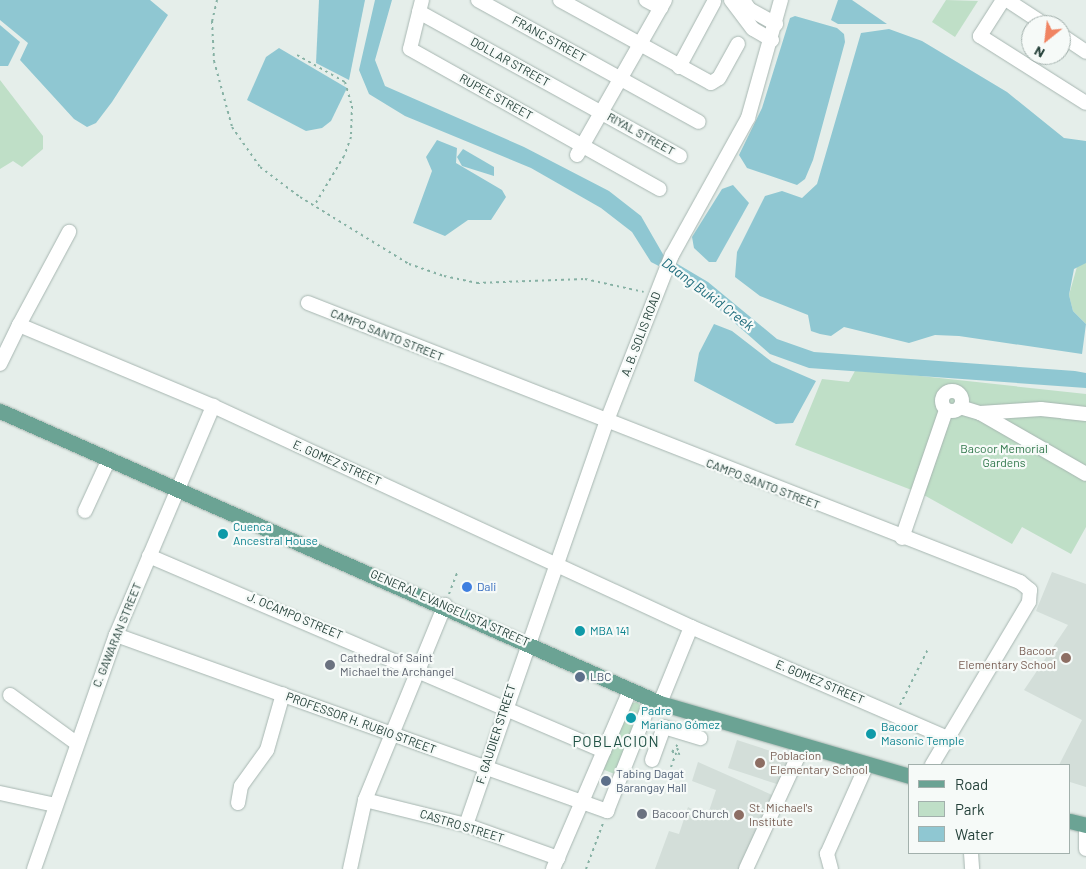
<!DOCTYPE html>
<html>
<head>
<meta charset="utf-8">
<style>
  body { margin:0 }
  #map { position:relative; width:1086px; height:869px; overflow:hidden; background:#e5eeea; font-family:Barlow,sans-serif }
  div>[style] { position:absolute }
  .built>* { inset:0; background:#d3ded9 }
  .green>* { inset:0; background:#bfdfc7 }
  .water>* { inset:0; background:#8fc7d2 }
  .path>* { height:2px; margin-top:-1px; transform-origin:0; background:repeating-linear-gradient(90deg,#86b1a4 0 2.5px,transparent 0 6.5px) }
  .roads { filter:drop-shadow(0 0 1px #a7b6b1) drop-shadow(0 0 1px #a7b6b1) }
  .minor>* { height:14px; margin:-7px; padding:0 7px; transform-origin:7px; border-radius:7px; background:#fff }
  .minor>.ring { margin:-7px; padding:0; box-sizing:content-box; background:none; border:14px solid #fff; border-radius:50% }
  .major>* { height:15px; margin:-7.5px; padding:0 7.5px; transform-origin:7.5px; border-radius:7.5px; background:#6ba394 }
  .dots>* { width:14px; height:14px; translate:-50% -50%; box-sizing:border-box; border:2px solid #f6faf8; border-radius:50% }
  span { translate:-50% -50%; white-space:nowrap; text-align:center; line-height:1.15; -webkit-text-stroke:4.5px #f6faf8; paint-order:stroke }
  .street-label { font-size:12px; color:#244039 }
  .park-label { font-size:12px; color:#2f774a }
  .culture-label { font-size:12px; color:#0d838f }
  .left { translate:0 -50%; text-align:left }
  .shop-label { font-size:12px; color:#366cbe }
  .education-label { font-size:12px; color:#785e54 }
  .right { translate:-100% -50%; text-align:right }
  .worship-label { font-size:12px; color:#5b616d }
  .service-label { font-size:12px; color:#4e5e75 }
  .water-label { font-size:14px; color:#1f6c7c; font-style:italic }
  .quarter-label { font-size:15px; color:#205246; letter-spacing:1px }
  .legend { position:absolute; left:908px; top:764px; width:162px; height:90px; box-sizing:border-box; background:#f6faf8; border:1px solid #a2b0ac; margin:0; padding:6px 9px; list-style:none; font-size:15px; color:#244039 }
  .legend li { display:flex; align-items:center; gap:10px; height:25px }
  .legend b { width:25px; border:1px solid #a2b0ac }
  .north { position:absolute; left:1021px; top:15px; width:50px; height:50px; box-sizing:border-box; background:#f6faf8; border:1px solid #a2b0ac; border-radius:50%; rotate:209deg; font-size:14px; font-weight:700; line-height:20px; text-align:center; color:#244039 }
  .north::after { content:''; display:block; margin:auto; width:18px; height:22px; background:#f08462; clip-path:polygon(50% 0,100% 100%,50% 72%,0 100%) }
</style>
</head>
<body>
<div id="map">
  <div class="built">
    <i style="clip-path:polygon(1052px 572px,1086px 584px,1086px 787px,1070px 782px,1070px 765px,1059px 765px,1082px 720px,1024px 690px,1068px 625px,1036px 611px)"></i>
    <i style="clip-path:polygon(737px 740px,792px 758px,783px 786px,728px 768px)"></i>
    <i style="clip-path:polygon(698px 762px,779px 798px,745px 869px,655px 869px,669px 831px,679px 834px,688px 807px,707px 817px,716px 790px,692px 781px)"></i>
  </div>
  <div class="green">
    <i style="clip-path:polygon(946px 0,978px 1px,955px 37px,932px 22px)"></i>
    <i style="clip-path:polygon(0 80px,43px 136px,43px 149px,22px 167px,13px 161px,0 169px)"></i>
    <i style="clip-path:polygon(1078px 263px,1086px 263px,1086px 324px,1073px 311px,1069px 295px)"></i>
    <i style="clip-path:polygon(856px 369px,1086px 394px,1086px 527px,1071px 554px,1022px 527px,1012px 544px,922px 494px,795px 445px,822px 379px,849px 382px)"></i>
    <i style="clip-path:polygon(637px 702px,641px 706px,617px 775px,602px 769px,632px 703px)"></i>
  </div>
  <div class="water">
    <i style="clip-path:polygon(0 0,150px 0,168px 15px,112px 102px,96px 123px,87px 127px,74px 119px,20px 60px,28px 43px,0 20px)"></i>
    <i style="clip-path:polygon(319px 0,365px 0,349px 80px,316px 63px)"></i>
    <i style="clip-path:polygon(375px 0,392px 0,375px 60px,385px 86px,524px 147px,609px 191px,641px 216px,664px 256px,708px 282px,777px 339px,814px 352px,1075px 371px,1086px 373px,1086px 388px,809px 368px,770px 354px,686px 280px,651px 262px,632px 232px,601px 208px,531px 168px,405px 116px,369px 94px,359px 70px)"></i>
    <i style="clip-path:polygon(838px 0,852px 0,887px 24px,838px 24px,831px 20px)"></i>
    <i style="clip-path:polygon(795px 16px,837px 28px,844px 34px,845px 42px,813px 160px,805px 179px,797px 185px,747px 168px,739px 155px,762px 108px,790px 18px)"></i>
    <i style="clip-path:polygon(0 25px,20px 42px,8px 66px,0 66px)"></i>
    <i style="clip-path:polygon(889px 29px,922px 41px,1007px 92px,1064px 138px,1086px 141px,1086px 263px,1074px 269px,1069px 295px,1073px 311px,1086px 324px,1082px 354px,959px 336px,935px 335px,909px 343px,844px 327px,831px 336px,820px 334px,811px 331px,808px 315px,760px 296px,735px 277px,737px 252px,765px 196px,782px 191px,802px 198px,817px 184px,861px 33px)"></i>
    <i style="clip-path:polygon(279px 48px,347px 88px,331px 121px,322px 128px,306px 131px,247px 100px,266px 57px)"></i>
    <i style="clip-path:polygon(437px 140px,457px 148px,456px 163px,502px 190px,506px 197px,491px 220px,468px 220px,445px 236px,413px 223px,432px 171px,426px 157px)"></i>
    <i style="clip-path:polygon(463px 149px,494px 167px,494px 176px,462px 166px,457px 157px)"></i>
    <i style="clip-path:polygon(733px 185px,749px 203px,716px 262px,709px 262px,694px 248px,692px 237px,722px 189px)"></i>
    <i style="clip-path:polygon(714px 324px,732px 331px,772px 362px,816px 381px,793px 423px,776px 424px,694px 381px,699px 353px)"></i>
  </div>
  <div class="path">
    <i style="left:217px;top:0;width:22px;rotate:103deg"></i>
    <i style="left:212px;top:21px;width:40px;rotate:87.1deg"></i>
    <i style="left:214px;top:61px;width:68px;rotate:74.7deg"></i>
    <i style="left:232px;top:127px;width:49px;rotate:55deg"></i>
    <i style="left:260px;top:167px;width:50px;rotate:36.9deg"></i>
    <i style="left:300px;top:197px;width:128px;rotate:31.6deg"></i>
    <i style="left:409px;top:264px;width:37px;rotate:19deg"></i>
    <i style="left:444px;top:276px;width:34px;rotate:12deg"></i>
    <i style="left:477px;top:283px;width:108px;rotate:-2.1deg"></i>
    <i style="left:585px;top:279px;width:60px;rotate:12.4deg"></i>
    <i style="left:297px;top:55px;width:55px;rotate:29.4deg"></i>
    <i style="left:345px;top:82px;width:25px;rotate:74deg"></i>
    <i style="left:352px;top:106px;width:31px;rotate:92deg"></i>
    <i style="left:351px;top:137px;width:20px;rotate:110deg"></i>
    <i style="left:344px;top:156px;width:58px;rotate:121deg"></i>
    <i style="left:449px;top:594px;width:25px;rotate:-69deg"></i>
    <i style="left:900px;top:705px;width:63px;rotate:-63.4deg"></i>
    <i style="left:677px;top:748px;width:7px;rotate:63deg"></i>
    <i style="left:680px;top:754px;width:8px;rotate:-166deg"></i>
    <i style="left:672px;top:752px;width:10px;rotate:-53deg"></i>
    <i style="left:671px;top:767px;width:15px;rotate:-70deg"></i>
    <i style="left:586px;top:869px;width:49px;rotate:-69.7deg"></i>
  </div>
  <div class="roads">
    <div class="minor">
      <i style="left:422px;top:0;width:50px;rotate:103.8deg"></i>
      <i style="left:410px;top:49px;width:286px;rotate:29.3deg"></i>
      <i style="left:478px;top:0;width:252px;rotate:28.9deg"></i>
      <i style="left:560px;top:0;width:172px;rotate:28.8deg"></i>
      <i style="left:711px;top:83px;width:9px;rotate:-32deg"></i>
      <i style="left:719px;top:78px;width:39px;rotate:-61deg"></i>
      <i style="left:646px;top:0;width:17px;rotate:28deg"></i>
      <i style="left:731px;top:0;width:36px;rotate:53deg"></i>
      <i style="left:753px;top:29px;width:22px;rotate:30deg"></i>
      <i style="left:743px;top:0;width:11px;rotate:56deg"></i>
      <i style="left:749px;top:9px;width:31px;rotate:29deg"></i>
      <i style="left:1003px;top:0;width:43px;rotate:122.6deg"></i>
      <i style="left:980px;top:36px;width:125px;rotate:32.3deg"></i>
      <i style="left:1007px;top:0;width:45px;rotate:33.3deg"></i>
      <i style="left:419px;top:12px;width:298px;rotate:28.9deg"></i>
      <i style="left:1061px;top:35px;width:30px;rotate:34deg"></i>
      <i style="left:679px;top:67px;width:74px;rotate:-61.7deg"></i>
      <i style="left:577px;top:155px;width:178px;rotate:-60.4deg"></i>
      <i style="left:308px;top:303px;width:765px;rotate:21.4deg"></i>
      <i style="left:1020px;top:582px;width:13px;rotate:39deg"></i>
      <i style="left:1030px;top:590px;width:12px;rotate:95deg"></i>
      <i style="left:1029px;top:602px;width:190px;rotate:120.8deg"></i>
      <i style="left:19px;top:325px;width:106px;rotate:-61.7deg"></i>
      <i style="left:0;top:364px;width:43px;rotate:-64deg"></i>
      <i style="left:19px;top:325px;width:210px;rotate:22.7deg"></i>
      <i style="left:213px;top:406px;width:527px;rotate:24.81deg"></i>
      <i style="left:691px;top:627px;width:280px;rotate:23.4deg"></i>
      <i class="ring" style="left:942px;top:391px;width:6px;height:6px"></i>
      <i style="left:960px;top:407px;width:21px;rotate:17deg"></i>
      <i style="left:980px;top:413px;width:122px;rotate:29.9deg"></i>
      <i style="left:980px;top:413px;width:61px;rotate:-3.8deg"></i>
      <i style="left:1041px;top:409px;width:45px;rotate:6.3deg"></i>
      <i style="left:85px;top:511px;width:57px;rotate:-65.2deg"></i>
      <i style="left:902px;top:538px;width:135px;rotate:-71deg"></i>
      <i style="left:149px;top:556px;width:495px;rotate:23.2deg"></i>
      <i style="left:116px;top:635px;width:522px;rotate:19.72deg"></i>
      <i style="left:607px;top:811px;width:119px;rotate:-68.4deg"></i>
      <i style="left:10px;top:695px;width:82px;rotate:36deg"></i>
      <i style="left:660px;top:703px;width:82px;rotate:-67.8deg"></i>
      <i style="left:652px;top:760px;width:35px;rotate:-70deg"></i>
      <i style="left:664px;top:727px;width:38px;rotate:17deg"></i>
      <i style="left:0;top:793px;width:56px;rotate:12.3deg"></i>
      <i style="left:365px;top:800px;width:104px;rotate:13.9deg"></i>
      <i style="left:466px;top:825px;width:98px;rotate:19.7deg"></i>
      <i style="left:238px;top:803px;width:17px;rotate:-80deg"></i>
      <i style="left:241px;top:786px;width:44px;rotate:-54.2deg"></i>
      <i style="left:267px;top:750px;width:58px;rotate:-74.1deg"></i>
      <i style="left:466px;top:825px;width:426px;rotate:-70.8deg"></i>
      <i style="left:606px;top:423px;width:180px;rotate:-68.6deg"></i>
      <i style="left:672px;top:255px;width:157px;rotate:-61deg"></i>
      <i style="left:748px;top:118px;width:123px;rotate:-74.4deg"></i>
      <i style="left:1086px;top:830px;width:19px;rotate:90deg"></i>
      <i style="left:971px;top:853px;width:16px;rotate:86deg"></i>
      <i style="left:34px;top:869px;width:248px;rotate:-70.7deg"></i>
      <i style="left:116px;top:635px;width:249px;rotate:-67deg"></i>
      <i style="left:350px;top:869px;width:71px;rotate:-77.7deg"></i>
      <i style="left:365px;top:800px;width:211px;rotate:-67.7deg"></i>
      <i style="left:553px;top:869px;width:195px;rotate:-66.7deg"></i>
      <i style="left:746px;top:869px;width:133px;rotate:-65.2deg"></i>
      <i style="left:831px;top:869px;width:16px;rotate:-105deg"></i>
      <i style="left:827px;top:854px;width:98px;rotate:-66deg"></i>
    </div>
    <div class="major">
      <i style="left:0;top:411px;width:722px;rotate:23.87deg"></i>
      <i style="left:660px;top:703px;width:260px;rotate:16.3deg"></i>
      <i style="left:1070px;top:821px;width:16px;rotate:14deg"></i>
    </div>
  </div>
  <div class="dots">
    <i style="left:223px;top:534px;background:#0f9aa8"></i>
    <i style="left:467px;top:587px;background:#3f7fe0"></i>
    <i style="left:580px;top:631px;background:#0f9aa8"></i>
    <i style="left:1066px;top:658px;background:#8d6e63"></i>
    <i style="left:330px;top:665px;background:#6b7280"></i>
    <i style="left:580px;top:677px;background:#5c6f8a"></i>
    <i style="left:631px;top:718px;background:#0f9aa8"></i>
    <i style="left:871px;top:734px;background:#0f9aa8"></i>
    <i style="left:760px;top:763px;background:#8d6e63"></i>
    <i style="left:606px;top:781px;background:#5c6f8a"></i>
    <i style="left:642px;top:814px;background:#6b7280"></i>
    <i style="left:739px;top:815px;background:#8d6e63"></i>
  </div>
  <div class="street-label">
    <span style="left:549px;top:39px;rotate:29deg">FRANC STREET</span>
    <span style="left:510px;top:62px;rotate:29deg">DOLLAR STREET</span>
    <span style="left:496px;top:97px;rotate:29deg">RUPEE STREET</span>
    <span style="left:641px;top:134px;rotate:29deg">RIYAL STREET</span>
    <span style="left:641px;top:334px;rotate:-69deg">A. B. SOLIS ROAD</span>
    <span style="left:387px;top:335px;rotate:22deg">CAMPO SANTO STREET</span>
    <span style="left:337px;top:463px;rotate:24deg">E. GOMEZ STREET</span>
    <span style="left:763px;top:484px;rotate:21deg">CAMPO SANTO STREET</span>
    <span style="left:450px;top:608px;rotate:24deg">GENERAL EVANGELISTA STREET</span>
    <span style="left:295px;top:616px;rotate:23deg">J. OCAMPO STREET</span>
    <span style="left:117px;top:635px;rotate:-68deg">C. GAWARAN STREET</span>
    <span style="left:820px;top:682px;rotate:23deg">E. GOMEZ STREET</span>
    <span style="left:361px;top:723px;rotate:20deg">PROFESSOR H. RUBIO STREET</span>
    <span style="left:496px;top:734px;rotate:-72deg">F. GAUDIER STREET</span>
    <span style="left:462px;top:826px;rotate:17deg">CASTRO STREET</span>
  </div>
  <div class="park-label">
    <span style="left:1004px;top:456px">Bacoor Memorial<br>Gardens</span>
  </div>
  <div class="culture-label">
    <span class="left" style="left:233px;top:534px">Cuenca<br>Ancestral House</span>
    <span class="left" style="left:590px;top:631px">MBA 141</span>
    <span class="left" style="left:641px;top:718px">Padre<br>Mariano Gómez</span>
    <span class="left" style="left:881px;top:734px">Bacoor<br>Masonic Temple</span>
  </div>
  <div class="shop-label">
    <span class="left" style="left:477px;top:587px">Dali</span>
  </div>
  <div class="education-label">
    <span class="right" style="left:1056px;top:658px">Bacoor<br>Elementary School</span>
    <span class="left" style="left:770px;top:763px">Poblacion<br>Elementary School</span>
    <span class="left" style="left:749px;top:815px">St. Michael's<br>Institute</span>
  </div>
  <div class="worship-label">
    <span class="left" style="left:340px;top:665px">Cathedral of Saint<br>Michael the Archangel</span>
    <span class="left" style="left:652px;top:814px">Bacoor Church</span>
  </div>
  <div class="service-label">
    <span class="left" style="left:590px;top:677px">LBC</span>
    <span class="left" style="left:616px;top:781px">Tabing Dagat<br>Barangay Hall</span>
  </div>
  <div class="water-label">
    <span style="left:708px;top:294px;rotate:37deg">Daang Bukid Creek</span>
  </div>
  <div class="quarter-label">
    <span style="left:616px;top:742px">POBLACION</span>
  </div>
  <ul class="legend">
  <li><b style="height:6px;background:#6ba394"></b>Road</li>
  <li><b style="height:14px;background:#bfdfc7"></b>Park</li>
  <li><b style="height:14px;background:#8fc7d2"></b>Water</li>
  </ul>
  <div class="north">N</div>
</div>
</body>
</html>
